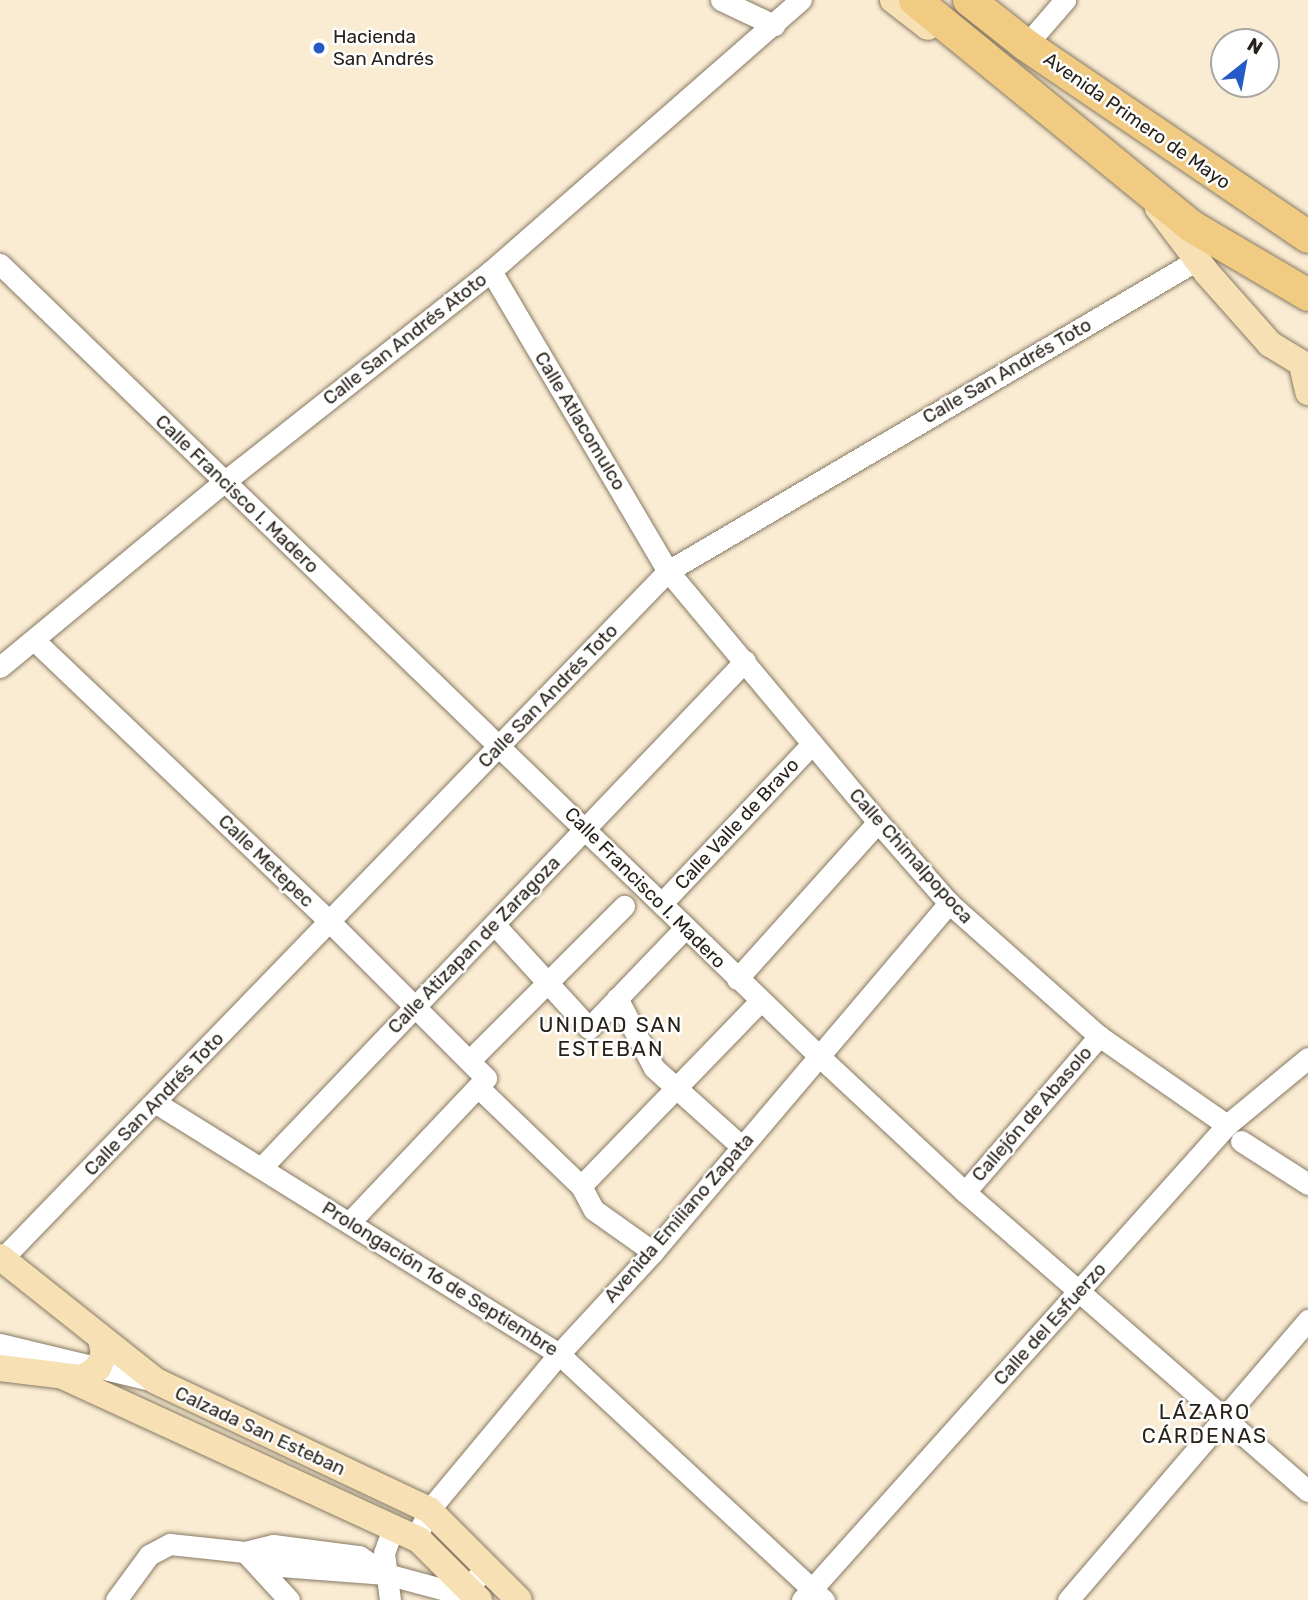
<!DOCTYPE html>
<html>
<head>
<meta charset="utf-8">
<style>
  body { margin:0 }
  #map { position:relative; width:1308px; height:1600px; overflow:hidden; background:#faecd3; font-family:Rubik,sans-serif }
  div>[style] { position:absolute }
  .roads { filter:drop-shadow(0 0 2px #867963) drop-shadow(0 0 2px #867963) }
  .minor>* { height:21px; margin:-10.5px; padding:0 10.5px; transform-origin:10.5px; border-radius:10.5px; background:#fff }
  .major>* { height:26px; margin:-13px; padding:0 13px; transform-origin:13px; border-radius:13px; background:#f7e0b4 }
  .highway>* { height:32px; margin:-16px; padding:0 16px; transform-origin:16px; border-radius:16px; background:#f1cb82 }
  .dots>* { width:19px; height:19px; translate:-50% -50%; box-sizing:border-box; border:4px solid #fff; border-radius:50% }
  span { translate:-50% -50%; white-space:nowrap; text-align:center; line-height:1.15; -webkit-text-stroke:5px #fff; paint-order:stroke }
  .poi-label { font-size:19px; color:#28231a }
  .left { translate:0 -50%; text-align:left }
  .street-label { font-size:19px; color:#28231a }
  .neighbourhood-label { font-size:21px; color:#28231a; letter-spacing:2px }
  .north { position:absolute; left:1210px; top:28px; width:70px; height:70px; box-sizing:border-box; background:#fff; border:2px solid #a9a7a3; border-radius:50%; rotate:31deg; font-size:19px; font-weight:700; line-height:28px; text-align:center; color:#28231a }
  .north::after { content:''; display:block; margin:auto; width:24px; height:32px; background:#255ac7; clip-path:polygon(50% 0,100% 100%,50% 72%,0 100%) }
</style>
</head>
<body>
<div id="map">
  <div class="roads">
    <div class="minor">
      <i style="left:721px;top:0;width:59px;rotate:25.3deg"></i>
      <i style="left:1026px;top:45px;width:60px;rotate:-49.1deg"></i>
      <i style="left:0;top:264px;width:1139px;rotate:44.04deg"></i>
      <i style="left:819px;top:1056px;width:200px;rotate:43deg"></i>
      <i style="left:965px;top:1192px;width:455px;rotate:41.1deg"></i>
      <i style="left:491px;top:271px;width:348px;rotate:59.5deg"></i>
      <i style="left:668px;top:571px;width:327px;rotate:50.1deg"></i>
      <i style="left:878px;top:822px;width:108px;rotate:48.8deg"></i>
      <i style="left:949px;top:903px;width:200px;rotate:41.6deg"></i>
      <i style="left:1099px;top:1036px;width:156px;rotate:34.8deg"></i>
      <i style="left:34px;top:640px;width:407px;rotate:43.6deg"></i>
      <i style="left:329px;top:921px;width:222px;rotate:45deg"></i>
      <i style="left:486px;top:1078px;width:197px;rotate:133.4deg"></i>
      <i style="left:0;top:667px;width:291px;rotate:-39.6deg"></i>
      <i style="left:224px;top:482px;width:340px;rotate:-38.3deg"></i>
      <i style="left:491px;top:271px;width:412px;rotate:-41.2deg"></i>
      <i style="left:662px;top:903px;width:219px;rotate:-46.7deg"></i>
      <i style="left:494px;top:924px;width:141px;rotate:47.6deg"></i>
      <i style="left:589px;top:1028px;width:140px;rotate:-46.2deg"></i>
      <i style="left:737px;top:979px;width:211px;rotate:-48.1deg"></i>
      <i style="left:617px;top:998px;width:79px;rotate:62.1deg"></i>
      <i style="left:654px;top:1068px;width:117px;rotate:41.9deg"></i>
      <i style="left:470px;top:1060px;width:218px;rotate:-45deg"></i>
      <i style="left:478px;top:1087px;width:143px;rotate:43.9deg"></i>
      <i style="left:581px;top:1186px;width:27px;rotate:62deg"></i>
      <i style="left:594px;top:1210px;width:72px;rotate:35.4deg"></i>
      <i style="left:156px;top:1103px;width:475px;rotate:31.9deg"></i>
      <i style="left:559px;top:1354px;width:362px;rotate:42.9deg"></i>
      <i style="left:1241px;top:1141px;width:80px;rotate:32.7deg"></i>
      <i style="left:261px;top:1168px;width:701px;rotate:-46.33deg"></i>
      <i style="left:581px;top:1186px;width:257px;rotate:-45.9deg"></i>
      <i style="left:965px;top:1192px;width:206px;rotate:-49.3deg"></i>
      <i style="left:0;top:1261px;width:960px;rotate:-45.93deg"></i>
      <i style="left:668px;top:571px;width:614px;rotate:-30.45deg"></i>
      <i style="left:0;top:1344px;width:158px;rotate:13.5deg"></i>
      <i style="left:416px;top:1538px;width:31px;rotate:-65deg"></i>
      <i style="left:429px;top:1510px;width:203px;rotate:-50.2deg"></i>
      <i style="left:559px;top:1354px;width:139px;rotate:-47.3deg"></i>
      <i style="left:653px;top:1252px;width:458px;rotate:-49.7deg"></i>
      <i style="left:245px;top:1552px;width:29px;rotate:-14deg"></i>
      <i style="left:273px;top:1545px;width:87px;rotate:7.3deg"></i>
      <i style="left:359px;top:1556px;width:32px;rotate:34deg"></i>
      <i style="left:386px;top:1574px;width:65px;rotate:15.1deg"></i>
      <i style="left:449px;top:1591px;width:18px;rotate:-9deg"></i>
      <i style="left:467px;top:1588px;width:29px;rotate:-46deg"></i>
      <i style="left:251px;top:1555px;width:31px;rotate:21deg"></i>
      <i style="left:280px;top:1566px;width:106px;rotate:4.3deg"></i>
      <i style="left:116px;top:1600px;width:56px;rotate:-53.7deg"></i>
      <i style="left:149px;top:1555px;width:24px;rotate:-28deg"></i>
      <i style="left:170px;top:1544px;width:75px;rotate:6.1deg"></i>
      <i style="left:245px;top:1552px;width:65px;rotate:47.5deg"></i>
      <i style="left:390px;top:1600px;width:47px;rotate:-97.3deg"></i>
      <i style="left:384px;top:1553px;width:27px;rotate:-70deg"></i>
      <i style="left:802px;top:1600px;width:637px;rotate:-48.18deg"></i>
      <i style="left:1227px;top:1125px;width:105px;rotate:-39.6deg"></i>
      <i style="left:1068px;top:1600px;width:369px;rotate:-49.4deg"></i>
    </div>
    <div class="major">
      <i style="left:893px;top:0;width:44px;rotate:37.6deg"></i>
      <i style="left:1158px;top:208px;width:81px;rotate:53deg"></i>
      <i style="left:1207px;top:273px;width:95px;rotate:48.4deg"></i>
      <i style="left:1270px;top:344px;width:44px;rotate:31.2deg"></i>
      <i style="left:1302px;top:365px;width:28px;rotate:77deg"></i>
      <i style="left:0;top:1257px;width:199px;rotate:38.5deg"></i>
      <i style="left:156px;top:1381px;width:302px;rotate:25.3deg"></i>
      <i style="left:429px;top:1510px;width:127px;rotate:45deg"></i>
      <i style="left:0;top:1368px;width:83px;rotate:7deg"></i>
      <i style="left:82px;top:1378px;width:19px;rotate:-32deg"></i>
      <i style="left:98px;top:1368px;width:15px;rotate:-67deg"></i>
      <i style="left:104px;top:1354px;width:16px;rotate:-101deg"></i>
      <i style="left:65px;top:1377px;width:390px;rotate:24.7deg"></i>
      <i style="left:419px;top:1540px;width:85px;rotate:45deg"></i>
    </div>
    <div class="highway">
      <i style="left:915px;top:0;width:357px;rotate:39.3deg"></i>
      <i style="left:1191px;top:226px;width:136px;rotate:30.5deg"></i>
      <i style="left:969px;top:0;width:73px;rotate:38.3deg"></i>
      <i style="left:1026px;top:45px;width:341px;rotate:34.2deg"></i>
    </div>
  </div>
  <div class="dots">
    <i style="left:319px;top:48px;background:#255ac7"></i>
  </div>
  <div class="poi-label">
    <span class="left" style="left:333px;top:48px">Hacienda<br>San Andrés</span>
  </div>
  <div class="street-label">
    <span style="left:1137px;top:121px;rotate:35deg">Avenida Primero de Mayo</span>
    <span style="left:405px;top:339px;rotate:-38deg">Calle San Andrés Atoto</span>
    <span style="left:1007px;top:371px;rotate:-30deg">Calle San Andrés Toto</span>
    <span style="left:580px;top:421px;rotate:59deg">Calle Atlacomulco</span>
    <span style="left:237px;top:494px;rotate:44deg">Calle Francisco I. Madero</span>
    <span style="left:548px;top:696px;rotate:-46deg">Calle San Andrés Toto</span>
    <span style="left:737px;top:824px;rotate:-47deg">Calle Valle de Bravo</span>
    <span style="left:911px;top:856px;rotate:48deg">Calle Chimalpopoca</span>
    <span style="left:266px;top:861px;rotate:44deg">Calle Metepec</span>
    <span style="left:645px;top:888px;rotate:45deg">Calle Francisco I. Madero</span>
    <span style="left:474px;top:945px;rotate:-46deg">Calle Atizapan de Zaragoza</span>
    <span style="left:154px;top:1104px;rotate:-46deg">Calle San Andrés Toto</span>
    <span style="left:1032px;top:1114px;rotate:-49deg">Callejón de Abasolo</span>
    <span style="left:679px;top:1218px;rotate:-49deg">Avenida Emiliano Zapata</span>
    <span style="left:440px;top:1279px;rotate:32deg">Prolongación 16 de Septiembre</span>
    <span style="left:1050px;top:1324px;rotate:-48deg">Calle del Esfuerzo</span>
    <span style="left:260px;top:1431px;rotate:25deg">Calzada San Esteban</span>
  </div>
  <div class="neighbourhood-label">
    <span style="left:611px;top:1037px">UNIDAD SAN<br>ESTEBAN</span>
    <span style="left:1205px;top:1424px">LÁZARO<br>CÁRDENAS</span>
  </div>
  <div class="north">N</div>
</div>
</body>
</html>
